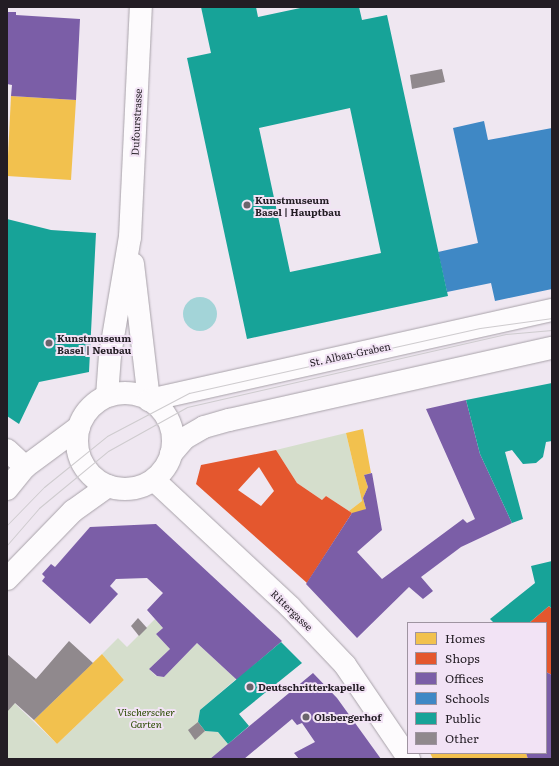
<!DOCTYPE html>
<html>
<head>
<meta charset="utf-8">
<style>
  body { margin:0 }
  #map { position:relative; width:559px; height:766px; overflow:hidden; background:#efe7f1; font-family:Literata,serif }
  div>[style] { position:absolute }
  .green>* { inset:0; background:#d5decc }
  .water>* { inset:0; background:#a3d4d8 }
  .round { border-radius:50% }
  .homes>* { inset:0; background:#f2c14e }
  .shops>* { inset:0; background:#e4572e }
  .offices>* { inset:0; background:#7b5ea7 }
  .schools>* { inset:0; background:#3f88c5 }
  .public>* { inset:0; background:#17a398 }
  .building>* { inset:0; background:#90898d }
  .roads { filter:drop-shadow(0 0 1px #a8a2a9) drop-shadow(0 0 1px #a8a2a9) }
  .street>* { height:22px; margin:-11px; padding:0 11px; transform-origin:11px; border-radius:11px; background:#fdfbfd }
  .secondary>* { height:22px; margin:-11px; padding:0 11px; transform-origin:11px; border-radius:11px; background:#fdfbfd }
  .secondary>.ring { margin:-11px; padding:0; box-sizing:content-box; background:none; border:22px solid #fdfbfd; border-radius:50% }
  .tram>* { height:1px; margin:-0.5px; padding:0 0.5px; transform-origin:0.5px; border-radius:0.5px; background:#cecbce }
  .dots>* { width:11px; height:11px; translate:-50% -50%; box-sizing:border-box; border:2px solid #f2e3f5; border-radius:50% }
  span { translate:-50% -50%; white-space:nowrap; text-align:center; line-height:1.15; -webkit-text-stroke:4px #f2e3f5; paint-order:stroke }
  .street-label { font-size:10px; color:#231d24 }
  .poi-label { font-size:10px; color:#231d24; font-weight:700 }
  .left { translate:0 -50%; text-align:left }
  .park-label { font-size:10px; color:#2a4a00; font-style:italic }
  .frame { position:absolute; inset:0; border:8px solid #231d24; pointer-events:none }
  .legend { position:absolute; left:407px; top:622px; width:140px; height:132px; box-sizing:border-box; background:#f2e3f5; border:1px solid #9f94a1; margin:0; padding:5px 7px; list-style:none; font-size:12px; color:#231d24 }
  .legend li { display:flex; align-items:center; gap:8px; height:20px }
  .legend b { width:20px; border:1px solid #9f94a1 }
</style>
</head>
<body>
<div id="map">
  <div class="green">
    <i style="clip-path:polygon(346px 433px,362px 501px,349px 511px,326px 496px,322px 500px,297px 483px,276px 450px)"></i>
    <i style="clip-path:polygon(155px 619px,163px 628px,156px 634px,170px 649px,149px 669px,156px 676px,164px 677px,197px 643px,236px 679px,200px 710px,198px 722px,205px 731px,218px 732px,228px 744px,210px 759px,7px 759px,7px 696px,57px 744px,124px 680px,102px 654px,118px 638px,127px 647px)"></i>
  </div>
  <div class="water">
    <i class="round" style="left:183px;top:297px;width:34px;height:34px"></i>
  </div>
  <div class="homes">
    <i style="clip-path:polygon(11px 96px,76px 100px,71px 180px,7px 176px)"></i>
    <i style="clip-path:polygon(363px 429px,371px 473px,364px 475px,368px 487px,363px 498px,366px 509px,355px 515px,349px 511px,362px 501px,346px 433px)"></i>
    <i style="clip-path:polygon(102px 654px,124px 680px,57px 744px,34px 720px)"></i>
    <i style="clip-path:polygon(430px 753px,526px 753px,528px 759px,433px 759px)"></i>
  </div>
  <div class="shops">
    <i style="clip-path:polygon(evenodd,276px 450px,297px 483px,322px 500px,326px 496px,352px 513px,307px 583px,196px 484px,201px 465px,276px 450px,259px 467px,274px 491px,261px 506px,238px 490px,259px 467px)"></i>
    <i style="clip-path:polygon(549px 606px,552px 609px,552px 675px,546px 672px,546px 623px,529px 623px)"></i>
  </div>
  <div class="offices">
    <i style="clip-path:polygon(7px 12px,16px 12px,16px 15px,80px 19px,76px 100px,11px 96px,12px 85px,7px 84px)"></i>
    <i style="clip-path:polygon(466px 400px,480px 454px,512px 523px,461px 547px,421px 577px,433px 591px,423px 599px,409px 587px,357px 638px,306px 584px,352px 513px,366px 509px,363px 498px,368px 487px,364px 475px,372px 473px,382px 530px,357px 552px,382px 579px,463px 519px,467px 523px,475px 519px,426px 409px)"></i>
    <i style="clip-path:polygon(156px 524px,282px 641px,237px 680px,197px 643px,164px 677px,157px 676px,149px 669px,170px 649px,156px 634px,163px 628px,147px 610px,163px 593px,147px 578px,116px 579px,110px 586px,118px 594px,90px 624px,42px 581px,45px 577px,42px 574px,51px 564px,55px 567px,90px 527px)"></i>
    <i style="clip-path:polygon(546px 672px,552px 675px,552px 759px,528px 759px,526px 753px,546px 753px)"></i>
    <i style="clip-path:polygon(313px 673px,337px 698px,381px 759px,299px 759px,294px 753px,315px 742px,302px 723px,297px 725px,292px 719px,244px 759px,210px 759px)"></i>
  </div>
  <div class="schools">
    <i style="clip-path:polygon(484px 121px,488px 140px,552px 128px,552px 289px,495px 301px,491px 283px,447px 292px,438px 252px,478px 243px,453px 128px)"></i>
  </div>
  <div class="public">
    <i style="clip-path:polygon(evenodd,201px 7px,256px 7px,258px 17px,305px 7px,359px 7px,362px 20px,387px 15px,448px 296px,247px 339px,187px 58px,211px 53px,201px 7px,350px 108px,381px 253px,290px 272px,259px 128px,350px 108px)"></i>
    <i style="clip-path:polygon(7px 219px,51px 230px,96px 233px,89px 372px,39px 382px,19px 424px,7px 416px)"></i>
    <i style="clip-path:polygon(552px 383px,552px 441px,546px 442px,543px 457px,536px 463px,523px 464px,512px 450px,505px 452px,523px 519px,512px 523px,480px 454px,466px 400px)"></i>
    <i style="clip-path:polygon(552px 561px,552px 609px,549px 606px,529px 623px,494px 623px,490px 619px,535px 583px,531px 566px)"></i>
    <i style="clip-path:polygon(281px 642px,302px 663px,239px 714px,249px 726px,228px 744px,218px 732px,205px 731px,198px 722px,200px 710px)"></i>
  </div>
  <div class="building">
    <i style="clip-path:polygon(442px 69px,445px 82px,412px 89px,410px 75px)"></i>
    <i style="clip-path:polygon(138px 618px,147px 628px,139px 636px,131px 626px)"></i>
    <i style="clip-path:polygon(69px 641px,93px 663px,34px 720px,15px 703px,7px 712px,7px 654px,36px 679px)"></i>
    <i style="clip-path:polygon(198px 722px,205px 731px,195px 740px,188px 730px)"></i>
  </div>
  <div class="roads">
    <div class="street">
      <i style="left:7px;top:450px;width:25px;rotate:43deg"></i>
      <i style="left:154px;top:480px;width:186px;rotate:43deg"></i>
      <i style="left:290px;top:607px;width:80px;rotate:46.5deg"></i>
      <i style="left:345px;top:665px;width:114px;rotate:55.8deg"></i>
    </div>
    <div class="secondary">
      <i style="left:133px;top:264px;width:137px;rotate:83.3deg"></i>
      <i class="ring" style="left:77px;top:393px;width:74px;height:74px"></i>
      <i style="left:107px;top:396px;width:41px;rotate:-85.8deg"></i>
      <i style="left:110px;top:355px;width:120px;rotate:-80.4deg"></i>
      <i style="left:130px;top:237px;width:230px;rotate:-87.3deg"></i>
      <i style="left:149px;top:400px;width:413px;rotate:-12.6deg"></i>
      <i style="left:171px;top:454px;width:21px;rotate:-49deg"></i>
      <i style="left:185px;top:438px;width:22px;rotate:-30deg"></i>
      <i style="left:204px;top:427px;width:26px;rotate:-16deg"></i>
      <i style="left:229px;top:420px;width:331px;rotate:-12.6deg"></i>
      <i style="left:7px;top:489px;width:28px;rotate:-51deg"></i>
      <i style="left:25px;top:467px;width:67px;rotate:-36.5deg"></i>
      <i style="left:7px;top:579px;width:95px;rotate:-45.9deg"></i>
      <i style="left:73px;top:511px;width:43px;rotate:-35.5deg"></i>
    </div>
  </div>
  <div class="tram">
    <i style="left:7px;top:525px;width:53px;rotate:-45.8deg"></i>
    <i style="left:44px;top:487px;width:81px;rotate:-39deg"></i>
    <i style="left:107px;top:436px;width:93px;rotate:-27.7deg"></i>
    <i style="left:189px;top:393px;width:298px;rotate:-12.6deg"></i>
    <i style="left:480px;top:328px;width:73px;rotate:-7.9deg"></i>
    <i style="left:7px;top:545px;width:49px;rotate:-49.1deg"></i>
    <i style="left:39px;top:508px;width:89px;rotate:-39.6deg"></i>
    <i style="left:108px;top:451px;width:90px;rotate:-29.1deg"></i>
    <i style="left:187px;top:407px;width:327px;rotate:-12.9deg"></i>
    <i style="left:506px;top:334px;width:46px;rotate:-5deg"></i>
  </div>
  <div class="dots">
    <i style="left:247px;top:205px;background:#6a646c"></i>
    <i style="left:49px;top:343px;background:#6a646c"></i>
    <i style="left:250px;top:687px;background:#6a646c"></i>
    <i style="left:306px;top:717px;background:#6a646c"></i>
  </div>
  <div class="street-label">
    <span style="left:136px;top:122px;rotate:-87deg">Dufourstrasse</span>
    <span style="left:350px;top:354px;rotate:-12deg">St. Alban-Graben</span>
    <span style="left:292px;top:610px;rotate:44deg">Rittergasse</span>
  </div>
  <div class="poi-label">
    <span class="left" style="left:255px;top:205px">Kunstmuseum<br>Basel | Hauptbau</span>
    <span class="left" style="left:57px;top:343px">Kunstmuseum<br>Basel | Neubau</span>
    <span class="left" style="left:258px;top:687px">Deutschritterkapelle</span>
    <span class="left" style="left:314px;top:717px">Olsbergerhof</span>
  </div>
  <div class="park-label">
    <span style="left:146px;top:717px">Vischerscher<br>Garten</span>
  </div>
  <div class="frame"></div>
  <ul class="legend">
  <li><b style="height:11px;background:#f2c14e"></b>Homes</li>
  <li><b style="height:11px;background:#e4572e"></b>Shops</li>
  <li><b style="height:11px;background:#7b5ea7"></b>Offices</li>
  <li><b style="height:11px;background:#3f88c5"></b>Schools</li>
  <li><b style="height:11px;background:#17a398"></b>Public</li>
  <li><b style="height:11px;background:#90898d"></b>Other</li>
  </ul>
</div>
</body>
</html>
